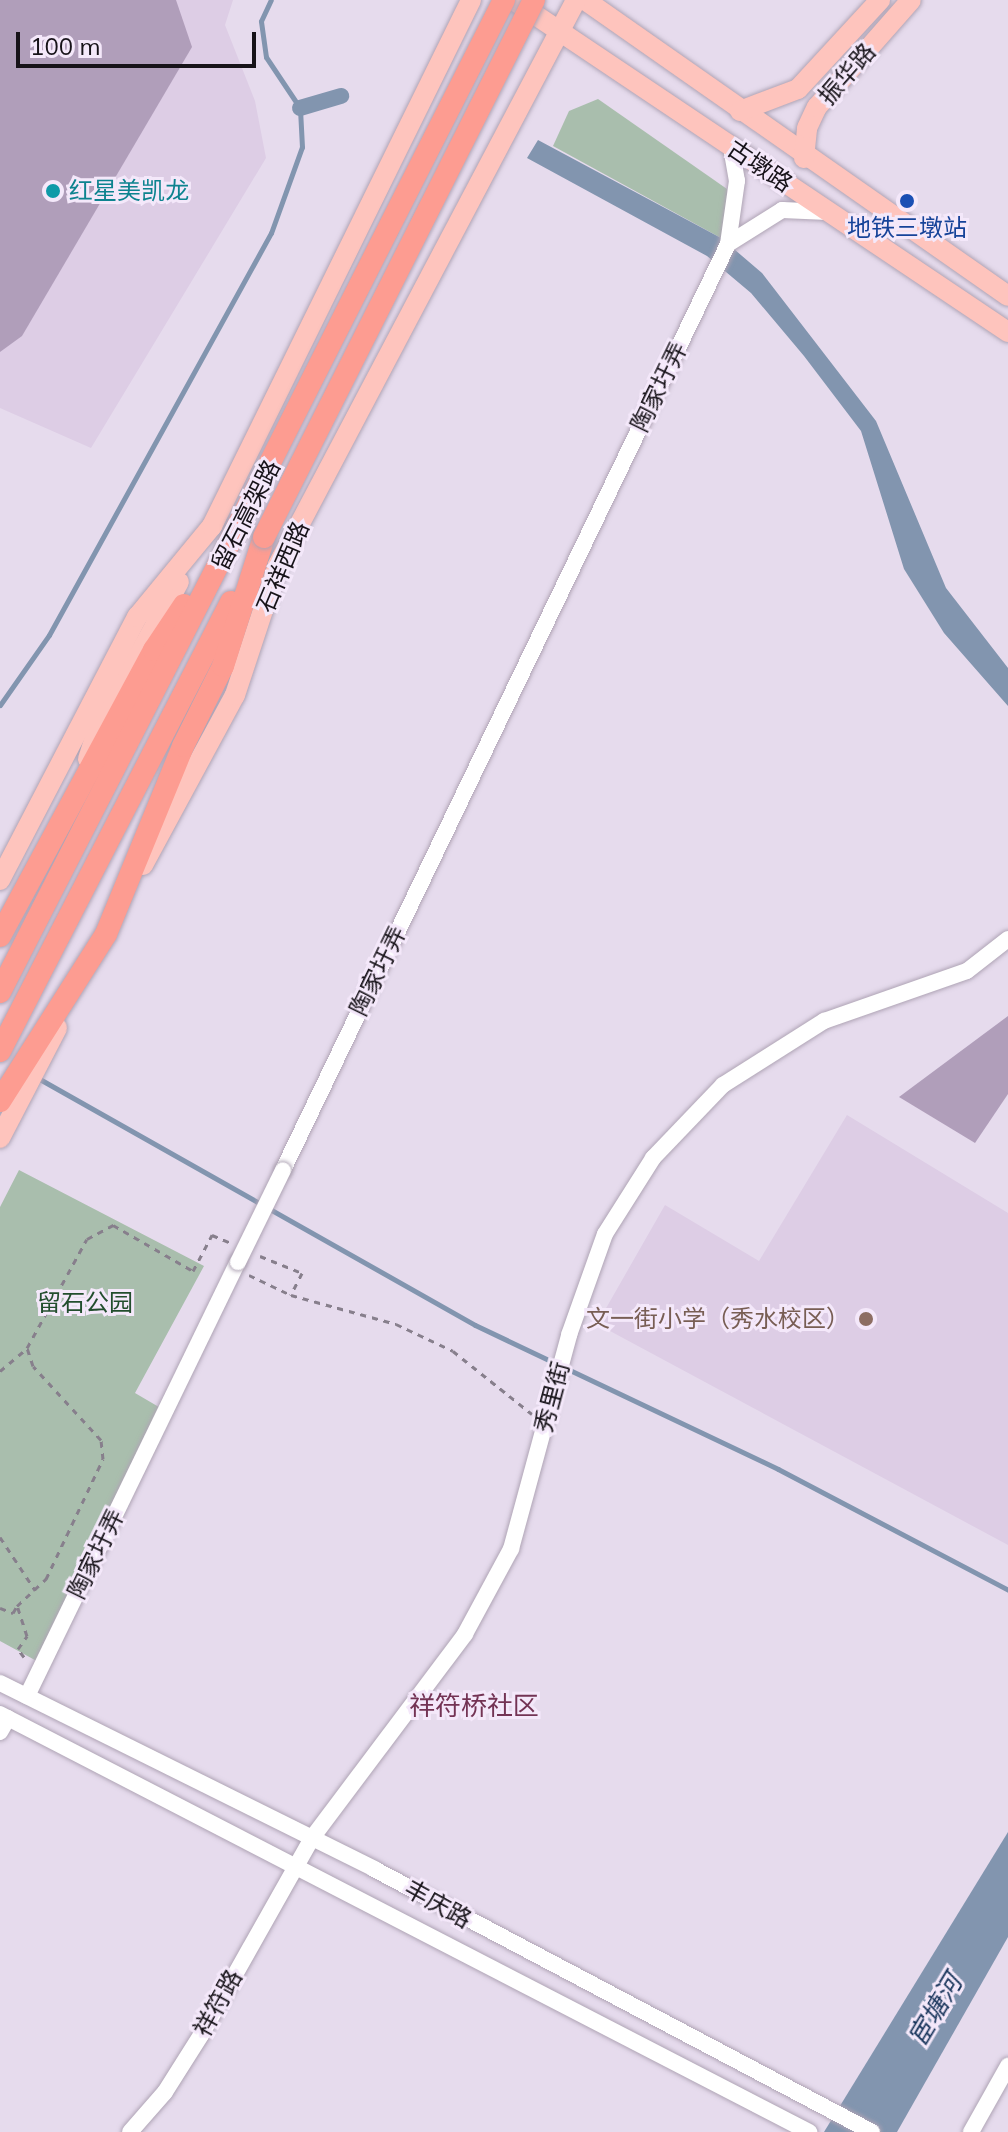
<!DOCTYPE html>
<html>
<head>
<meta charset="utf-8">
<style>
  body { margin:0 }
  #map { position:relative; width:1008px; height:2132px; overflow:hidden; background:#e6dbed; font-family:Mulish,"Noto Sans SC",sans-serif }
  div>[style] { position:absolute }
  .built>* { inset:0; background:#ddcde5 }
  .green>* { inset:0; background:#a9bead }
  .water>* { inset:0; background:#8295af }
  .stream>* { height:5px; margin:-2.5px; padding:0 2.5px; transform-origin:2.5px; border-radius:2.5px; background:#8295af }
  .canal>* { height:16px; margin:-8px; padding:0 8px; transform-origin:8px; border-radius:8px; background:#8295af }
  .building>* { inset:0; background:#b09eba }
  .path>* { height:3px; margin-top:-1.5px; transform-origin:0; background:repeating-linear-gradient(90deg,#877f8c 0 6px,transparent 0 12px) }
  .roads { filter:drop-shadow(0 0 2px #afa4b5) drop-shadow(0 0 2px #afa4b5) }
  .minor>* { height:16px; margin:-8px; padding:0 8px; transform-origin:8px; border-radius:8px; background:#fff }
  .major>* { height:20px; margin:-10px; padding:0 10px; transform-origin:10px; border-radius:10px; background:#fec4bd }
  .highway>* { height:22px; margin:-11px; padding:0 11px; transform-origin:11px; border-radius:11px; background:#fd9c91 }
  .bridges { filter:drop-shadow(0 0 2px #afa4b5) drop-shadow(0 0 2px #afa4b5) }
  .minor-bridge>* { height:16px; margin:-8px; padding:0 8px; transform-origin:8px; border-radius:8px; background:#fff }
  .highway-bridge>* { height:22px; margin:-11px; padding:0 11px; transform-origin:11px; border-radius:11px; background:#fd9c91 }
  .dots>* { width:22px; height:22px; translate:-50% -50%; box-sizing:border-box; border:4px solid #f4e8fa; border-radius:50% }
  span { translate:-50% -50%; white-space:nowrap; text-align:center; line-height:1.15; -webkit-text-stroke:6px #f4e8fa; paint-order:stroke }
  .street-label { font-size:24px; color:#171319 }
  .culture-label { font-size:24px; color:#0d838f }
  .left { translate:0 -50%; text-align:left }
  .transit-label { font-size:24px; color:#164399 }
  .park-label { font-size:24px; color:#224e2d }
  .education-label { font-size:24px; color:#785e54 }
  .right { translate:-100% -50%; text-align:right }
  .neighbourhood-label { font-size:26px; color:#733354 }
  .water-label { font-size:26px; color:#1a365c; font-style:italic }
  .scale { position:absolute; left:16px; top:32px; width:240px; height:36px; box-sizing:border-box; border:4px solid #171319; border-top:0; padding-left:10px; font-size:24px; line-height:28px; white-space:nowrap; color:#171319; -webkit-text-stroke:6px #f4e8fa; paint-order:stroke }
</style>
</head>
<body>
<div id="map">
  <div class="built">
    <i style="clip-path:polygon(0 0,233px 0,225px 25px,255px 101px,266px 158px,91px 448px,0 408px)"></i>
    <i style="clip-path:polygon(847px 1115px,1008px 1213px,1008px 1545px,597px 1324px,665px 1205px,759px 1261px)"></i>
  </div>
  <div class="green">
    <i style="clip-path:polygon(598px 99px,727px 189px,731px 212px,721px 238px,553px 146px,569px 111px)"></i>
    <i style="clip-path:polygon(19px 1170px,204px 1266px,135px 1393px,164px 1410px,44px 1665px,0 1641px,0 1207px)"></i>
  </div>
  <div class="water">
    <i style="clip-path:polygon(538px 140px,721px 238px,762px 273px,876px 421px,946px 588px,1008px 668px,1008px 706px,944px 633px,904px 569px,861px 431px,804px 356px,751px 293px,707px 256px,527px 158px)"></i>
    <i style="clip-path:polygon(1008px 1832px,1008px 1937px,897px 2132px,824px 2132px)"></i>
  </div>
  <div class="stream">
    <i style="left:0;top:705px;width:85px;rotate:-55deg"></i>
    <i style="left:49px;top:635px;width:459px;rotate:-61.1deg"></i>
    <i style="left:271px;top:233px;width:91px;rotate:-70.2deg"></i>
    <i style="left:302px;top:147px;width:39px;rotate:-93deg"></i>
    <i style="left:300px;top:108px;width:61px;rotate:-123.7deg"></i>
    <i style="left:266px;top:57px;width:36px;rotate:-98deg"></i>
    <i style="left:261px;top:21px;width:23px;rotate:-65deg"></i>
    <i style="left:36px;top:1077px;width:504px;rotate:29.46deg"></i>
    <i style="left:475px;top:1325px;width:335px;rotate:25.4deg"></i>
    <i style="left:778px;top:1469px;width:260px;rotate:27.7deg"></i>
  </div>
  <div class="canal">
    <i style="left:300px;top:108px;width:43px;rotate:-16.3deg"></i>
  </div>
  <div class="building">
    <i style="clip-path:polygon(0 0,176px 0,192px 47px,22px 336px,0 352px)"></i>
    <i style="clip-path:polygon(1008px 1016px,1008px 1094px,975px 1143px,899px 1097px)"></i>
  </div>
  <div class="path">
    <i style="left:260px;top:1256px;width:45px;rotate:22deg"></i>
    <i style="left:302px;top:1273px;width:25px;rotate:117deg"></i>
    <i style="left:249px;top:1275px;width:47px;rotate:25.5deg"></i>
    <i style="left:291px;top:1295px;width:109px;rotate:15.4deg"></i>
    <i style="left:396px;top:1324px;width:63px;rotate:25.3deg"></i>
    <i style="left:453px;top:1351px;width:101px;rotate:38.6deg"></i>
    <i style="left:0;top:1371px;width:35px;rotate:-40deg"></i>
    <i style="left:0;top:1537px;width:64px;rotate:56.6deg"></i>
    <i style="left:0;top:1608px;width:14px;rotate:21deg"></i>
    <i style="left:13px;top:1613px;width:8px;rotate:-60deg"></i>
    <i style="left:24px;top:1657px;width:10px;rotate:-127deg"></i>
    <i style="left:18px;top:1649px;width:16px;rotate:-55deg"></i>
    <i style="left:27px;top:1636px;width:32px;rotate:-108deg"></i>
    <i style="left:17px;top:1606px;width:40px;rotate:-43deg"></i>
    <i style="left:46px;top:1579px;width:133px;rotate:-64.6deg"></i>
    <i style="left:103px;top:1459px;width:19px;rotate:-96deg"></i>
    <i style="left:101px;top:1440px;width:100px;rotate:-132.6deg"></i>
    <i style="left:33px;top:1366px;width:19px;rotate:-108deg"></i>
    <i style="left:27px;top:1348px;width:124px;rotate:-61.2deg"></i>
    <i style="left:87px;top:1239px;width:30px;rotate:-28deg"></i>
    <i style="left:113px;top:1225px;width:92px;rotate:29.9deg"></i>
    <i style="left:193px;top:1271px;width:41px;rotate:-62.2deg"></i>
    <i style="left:212px;top:1235px;width:21px;rotate:23deg"></i>
  </div>
  <div class="roads">
    <div class="minor">
      <i style="left:728px;top:244px;width:64px;rotate:-32.2deg"></i>
      <i style="left:782px;top:210px;width:46px;rotate:2.5deg"></i>
      <i style="left:283px;top:1170px;width:1027px;rotate:-64.33deg"></i>
      <i style="left:728px;top:244px;width:64px;rotate:-81.9deg"></i>
      <i style="left:737px;top:181px;width:35px;rotate:-100deg"></i>
      <i style="left:0;top:1683px;width:418px;rotate:26.4deg"></i>
      <i style="left:374px;top:1869px;width:563px;rotate:27.84deg"></i>
      <i style="left:27px;top:1696px;width:483px;rotate:-64.1deg"></i>
      <i style="left:0;top:1714px;width:911px;rotate:27.32deg"></i>
      <i style="left:0;top:1732px;width:16px;rotate:-60deg"></i>
      <i style="left:130px;top:2132px;width:53px;rotate:-48.8deg"></i>
      <i style="left:165px;top:2092px;width:67px;rotate:-57.7deg"></i>
      <i style="left:201px;top:2035px;width:226px;rotate:-60.6deg"></i>
      <i style="left:312px;top:1838px;width:255px;rotate:-53.1deg"></i>
      <i style="left:465px;top:1634px;width:97px;rotate:-61.6deg"></i>
      <i style="left:511px;top:1549px;width:222px;rotate:-74.8deg"></i>
      <i style="left:569px;top:1335px;width:107px;rotate:-70.4deg"></i>
      <i style="left:605px;top:1234px;width:90px;rotate:-57.7deg"></i>
      <i style="left:653px;top:1158px;width:101px;rotate:-46.2deg"></i>
      <i style="left:723px;top:1085px;width:120px;rotate:-32.4deg"></i>
      <i style="left:824px;top:1021px;width:151px;rotate:-19.3deg"></i>
      <i style="left:967px;top:971px;width:52px;rotate:-38deg"></i>
      <i style="left:971px;top:2132px;width:76px;rotate:-60.7deg"></i>
    </div>
    <div class="major">
      <i style="left:513px;top:0;width:596px;rotate:33.85deg"></i>
      <i style="left:585px;top:0;width:516px;rotate:34.98deg"></i>
      <i style="left:740px;top:111px;width:62px;rotate:-20.8deg"></i>
      <i style="left:798px;top:89px;width:121px;rotate:-47.3deg"></i>
      <i style="left:804px;top:158px;width:30px;rotate:-84deg"></i>
      <i style="left:807px;top:128px;width:23px;rotate:-65deg"></i>
      <i style="left:817px;top:107px;width:142px;rotate:-48.7deg"></i>
      <i style="left:88px;top:759px;width:29px;rotate:-72deg"></i>
      <i style="left:97px;top:731px;width:170px;rotate:-61.2deg"></i>
      <i style="left:143px;top:865px;width:193px;rotate:-61.6deg"></i>
      <i style="left:235px;top:695px;width:137px;rotate:-71.7deg"></i>
      <i style="left:278px;top:565px;width:639px;rotate:-62.19deg"></i>
      <i style="left:0;top:880px;width:297px;rotate:-62.5deg"></i>
      <i style="left:137px;top:617px;width:118px;rotate:-50.5deg"></i>
      <i style="left:212px;top:526px;width:586px;rotate:-63.78deg"></i>
      <i style="left:0;top:1138px;width:124px;rotate:-62.6deg"></i>
    </div>
    <div class="highway">
      <i style="left:0;top:936px;width:325px;rotate:-61.7deg"></i>
      <i style="left:154px;top:650px;width:54px;rotate:-56.3deg"></i>
      <i style="left:0;top:992px;width:521px;rotate:-62.94deg"></i>
      <i style="left:0;top:1051px;width:505px;rotate:-62.78deg"></i>
      <i style="left:0;top:1101px;width:198px;rotate:-57.6deg"></i>
      <i style="left:106px;top:934px;width:203px;rotate:-67.7deg"></i>
      <i style="left:183px;top:746px;width:89px;rotate:-63.4deg"></i>
      <i style="left:223px;top:666px;width:135px;rotate:-72.4deg"></i>
    </div>
  </div>
  <div class="bridges">
    <div class="minor-bridge">
      <i style="left:238px;top:1262px;width:102px;rotate:-63.9deg"></i>
    </div>
    <div class="highway-bridge">
      <i style="left:237px;top:528px;width:592px;rotate:-63.18deg"></i>
      <i style="left:264px;top:537px;width:601px;rotate:-63.31deg"></i>
    </div>
  </div>
  <div class="dots">
    <i style="left:53px;top:191px;background:#0f9aa8"></i>
    <i style="left:907px;top:201px;background:#1a4fb4"></i>
    <i style="left:866px;top:1319px;background:#8d6e63"></i>
  </div>
  <div class="street-label">
    <span style="left:847px;top:74px;rotate:-49deg">振华路</span>
    <span style="left:760px;top:166px;rotate:34deg">古墩路</span>
    <span style="left:659px;top:387px;rotate:-64deg">陶家圩弄</span>
    <span style="left:246px;top:515px;rotate:-63deg">留石高架路</span>
    <span style="left:283px;top:567px;rotate:-67deg">石祥西路</span>
    <span style="left:378px;top:971px;rotate:-64deg">陶家圩弄</span>
    <span style="left:552px;top:1397px;rotate:-75deg">秀里街</span>
    <span style="left:96px;top:1554px;rotate:-64deg">陶家圩弄</span>
    <span style="left:438px;top:1904px;rotate:29deg">丰庆路</span>
    <span style="left:218px;top:2003px;rotate:-61deg">祥符路</span>
  </div>
  <div class="culture-label">
    <span class="left" style="left:69px;top:191px">红星美凯龙</span>
  </div>
  <div class="transit-label">
    <span style="left:907px;top:228px">地铁三墩站</span>
  </div>
  <div class="park-label">
    <span style="left:85px;top:1303px">留石公园</span>
  </div>
  <div class="education-label">
    <span class="right" style="left:850px;top:1319px">文一街小学（秀水校区）</span>
  </div>
  <div class="neighbourhood-label">
    <span style="left:474px;top:1706px">祥符桥社区</span>
  </div>
  <div class="water-label">
    <span style="left:935px;top:2010px;rotate:-59deg">宦塘河</span>
  </div>
  <div class="scale">100 m</div>
</div>
</body>
</html>
